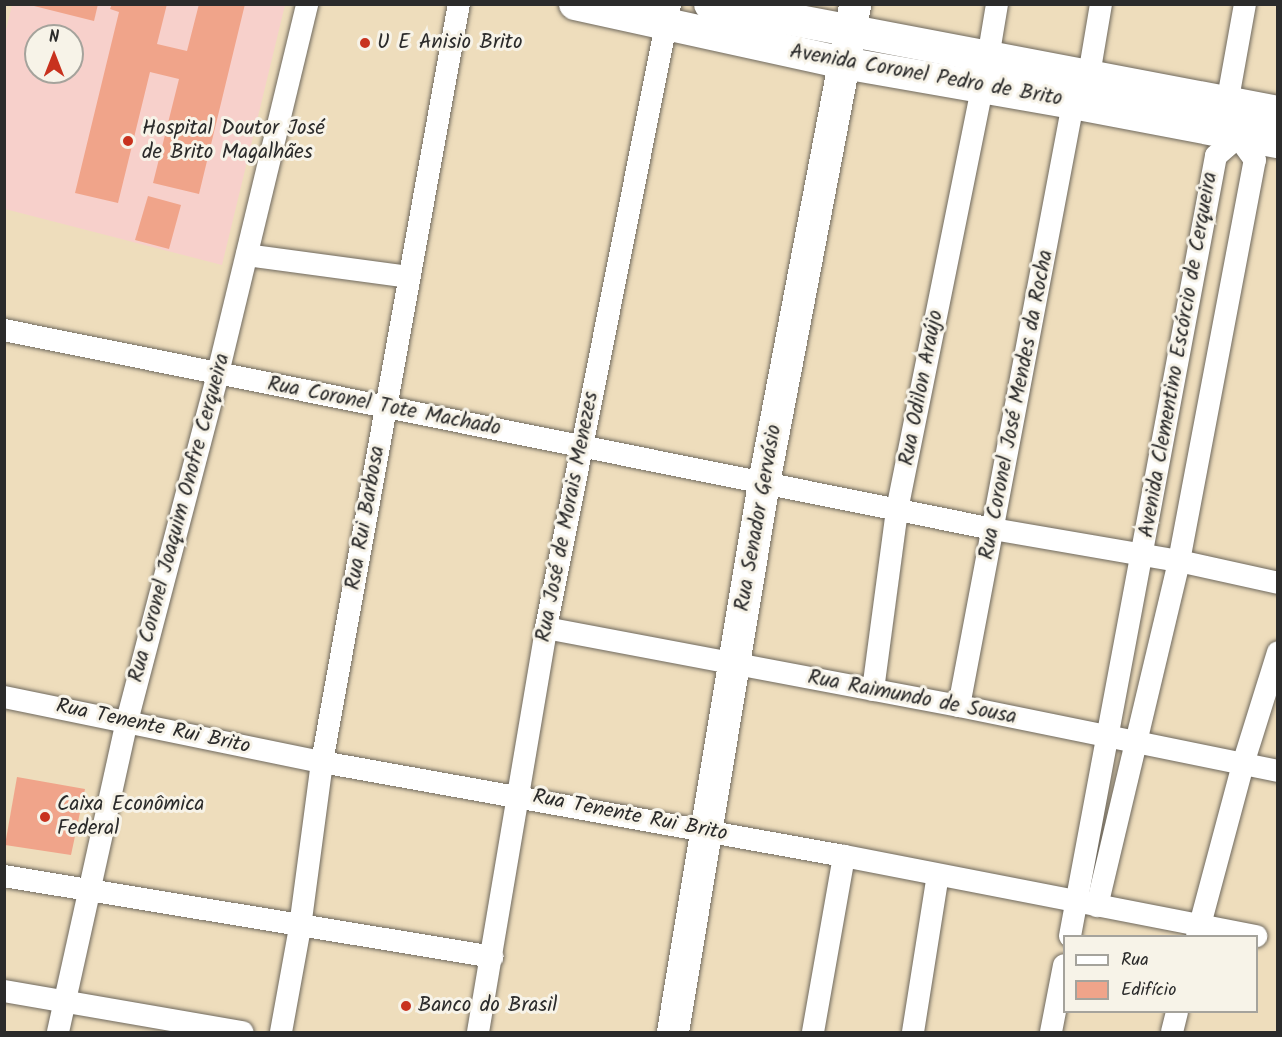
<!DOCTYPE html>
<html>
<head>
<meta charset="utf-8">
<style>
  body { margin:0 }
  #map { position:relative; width:1282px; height:1037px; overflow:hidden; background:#eeddbc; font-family:Kalam,sans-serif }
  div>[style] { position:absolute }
  .built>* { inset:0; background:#f7d0cb }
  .building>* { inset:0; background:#f0a48a }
  .roads { filter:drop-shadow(0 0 2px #6f695e) drop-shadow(0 0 2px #6f695e) }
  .street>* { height:22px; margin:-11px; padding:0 11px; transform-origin:11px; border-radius:11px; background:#fff }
  .secondary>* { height:32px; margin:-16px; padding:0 16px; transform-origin:16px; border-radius:16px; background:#fff }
  .dots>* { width:16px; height:16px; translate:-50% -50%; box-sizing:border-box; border:3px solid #f7f3e8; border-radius:50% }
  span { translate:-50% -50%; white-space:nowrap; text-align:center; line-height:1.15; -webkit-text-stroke:6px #f7f3e8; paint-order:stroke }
  .poi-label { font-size:21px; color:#2b2b2b }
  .left { translate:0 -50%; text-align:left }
  .street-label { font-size:21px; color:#2b2b2b }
  .frame { position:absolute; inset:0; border:6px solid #2b2b2b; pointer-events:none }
  .legend { position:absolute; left:1063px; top:935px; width:195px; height:78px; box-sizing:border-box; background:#f7f3e8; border:2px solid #a5a39c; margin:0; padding:8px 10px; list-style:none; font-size:18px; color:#2b2b2b }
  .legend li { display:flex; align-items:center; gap:12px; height:30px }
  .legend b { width:30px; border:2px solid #a5a39c }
  .north { position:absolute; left:24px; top:24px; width:60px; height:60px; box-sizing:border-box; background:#f7f3e8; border:2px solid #a5a39c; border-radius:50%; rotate:0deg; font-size:16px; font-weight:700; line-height:24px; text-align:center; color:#2b2b2b }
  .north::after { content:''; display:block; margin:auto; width:21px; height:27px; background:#c8321e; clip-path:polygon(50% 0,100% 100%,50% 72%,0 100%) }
</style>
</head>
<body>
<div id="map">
  <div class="built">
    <i style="clip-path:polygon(evenodd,12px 5px,285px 5px,222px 265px,5px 209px,4px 38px,12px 5px,36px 36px,72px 36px,72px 72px,36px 72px,36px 36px)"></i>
  </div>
  <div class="building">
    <i style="clip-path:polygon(26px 4px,98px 4px,94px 21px)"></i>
    <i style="clip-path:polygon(112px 4px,167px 4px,157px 44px,187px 51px,199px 4px,245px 4px,199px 194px,153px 183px,179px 79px,150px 72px,118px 203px,75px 193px,119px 12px,110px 9px)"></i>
    <i style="clip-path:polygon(148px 196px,181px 205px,169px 249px,135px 240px)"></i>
    <i style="clip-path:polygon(17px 777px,85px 789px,71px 855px,5px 845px)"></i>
  </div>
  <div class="roads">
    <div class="street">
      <i style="left:988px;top:58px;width:55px;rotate:-80.5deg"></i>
      <i style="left:1089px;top:75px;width:72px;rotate:-80.4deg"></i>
      <i style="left:247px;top:255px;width:163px;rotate:7.7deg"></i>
      <i style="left:4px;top:330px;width:1009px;rotate:11.38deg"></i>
      <i style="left:993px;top:529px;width:189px;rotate:9.8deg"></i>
      <i style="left:1179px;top:561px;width:101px;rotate:12.5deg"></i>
      <i style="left:546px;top:628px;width:420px;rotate:10.7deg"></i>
      <i style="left:959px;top:706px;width:326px;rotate:11.5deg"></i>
      <i style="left:873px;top:690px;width:182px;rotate:-82.4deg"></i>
      <i style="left:897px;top:510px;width:431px;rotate:-78.6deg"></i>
      <i style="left:4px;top:697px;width:325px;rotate:11.6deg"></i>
      <i style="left:322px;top:762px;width:530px;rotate:10.21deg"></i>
      <i style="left:844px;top:856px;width:420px;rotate:11deg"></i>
      <i style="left:959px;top:706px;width:614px;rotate:-79.29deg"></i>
      <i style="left:4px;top:876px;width:495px;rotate:9.4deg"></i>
      <i style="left:1097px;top:906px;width:355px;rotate:-76.6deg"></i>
      <i style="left:1179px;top:561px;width:408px;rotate:-79.3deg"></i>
      <i style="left:1255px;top:160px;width:29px;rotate:-126deg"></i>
      <i style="left:1238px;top:137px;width:35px;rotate:-108deg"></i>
      <i style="left:1227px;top:104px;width:102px;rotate:-79.8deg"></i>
      <i style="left:1070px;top:936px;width:794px;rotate:-79.4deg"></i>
      <i style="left:1216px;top:156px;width:29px;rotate:-41deg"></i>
      <i style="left:1197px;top:936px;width:178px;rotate:-75deg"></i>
      <i style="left:1243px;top:764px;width:117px;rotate:-72.6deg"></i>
      <i style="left:4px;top:991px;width:242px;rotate:9.8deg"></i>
      <i style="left:58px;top:1032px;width:319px;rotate:-77.5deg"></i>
      <i style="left:127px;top:721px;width:360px;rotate:-75.3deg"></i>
      <i style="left:218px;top:373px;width:380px;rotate:-76.4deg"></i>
      <i style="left:281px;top:1032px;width:107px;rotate:-79.7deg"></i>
      <i style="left:300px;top:927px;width:166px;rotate:-82.4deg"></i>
      <i style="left:322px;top:762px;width:770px;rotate:-79.76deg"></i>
      <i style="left:478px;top:1032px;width:410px;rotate:-80.4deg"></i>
      <i style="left:546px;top:628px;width:636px;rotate:-78.76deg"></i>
      <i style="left:813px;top:1032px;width:179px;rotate:-80deg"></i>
      <i style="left:913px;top:1032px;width:159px;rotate:-81deg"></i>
      <i style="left:1051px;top:1032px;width:68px;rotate:-79deg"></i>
      <i style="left:1172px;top:1032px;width:21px;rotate:-76deg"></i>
    </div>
    <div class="secondary">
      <i style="left:575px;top:4px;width:275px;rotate:12.4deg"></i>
      <i style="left:844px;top:63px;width:232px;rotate:9.9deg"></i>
      <i style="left:1073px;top:103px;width:209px;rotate:10.8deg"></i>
      <i style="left:710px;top:4px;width:578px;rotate:10.77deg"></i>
      <i style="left:673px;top:1032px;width:556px;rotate:-80.59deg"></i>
      <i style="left:764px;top:483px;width:488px;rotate:-79.2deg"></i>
    </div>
  </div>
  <div class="dots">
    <i style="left:365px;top:43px;background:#c8321e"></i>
    <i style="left:128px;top:141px;background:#c8321e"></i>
    <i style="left:45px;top:817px;background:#c8321e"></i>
    <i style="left:406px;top:1006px;background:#c8321e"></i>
  </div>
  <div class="poi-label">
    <span class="left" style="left:377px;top:43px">U E Anisio Brito</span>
    <span class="left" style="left:142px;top:141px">Hospital Doutor José<br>de Brito Magalhães</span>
    <span class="left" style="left:57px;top:817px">Caixa Econômica<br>Federal</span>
    <span class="left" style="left:418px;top:1006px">Banco do Brasil</span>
  </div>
  <div class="street-label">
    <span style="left:926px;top:76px;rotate:10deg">Avenida Coronel Pedro de Brito</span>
    <span style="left:1179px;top:355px;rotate:-80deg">Avenida Clementino Escórcio de Cerqueira</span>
    <span style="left:922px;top:388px;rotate:-79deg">Rua Odilon Araújo</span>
    <span style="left:1017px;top:405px;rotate:-79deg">Rua Coronel José Mendes da Rocha</span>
    <span style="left:384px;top:407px;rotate:11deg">Rua Coronel Tote Machado</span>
    <span style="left:568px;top:517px;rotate:-79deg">Rua José de Morais Menezes</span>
    <span style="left:180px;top:518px;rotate:-75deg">Rua Coronel Joaquim Onofre Cerqueira</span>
    <span style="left:366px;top:518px;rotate:-80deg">Rua Rui Barbosa</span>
    <span style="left:759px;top:518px;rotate:-80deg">Rua Senador Gervásio</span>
    <span style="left:912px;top:698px;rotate:11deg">Rua Raimundo de Sousa</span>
    <span style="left:153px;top:727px;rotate:12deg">Rua Tenente Rui Brito</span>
    <span style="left:630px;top:816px;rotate:11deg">Rua Tenente Rui Brito</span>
  </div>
  <div class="frame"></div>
  <ul class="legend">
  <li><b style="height:8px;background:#fff"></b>Rua</li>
  <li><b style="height:16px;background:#f0a48a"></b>Edifício</li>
  </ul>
  <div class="north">N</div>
</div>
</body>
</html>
